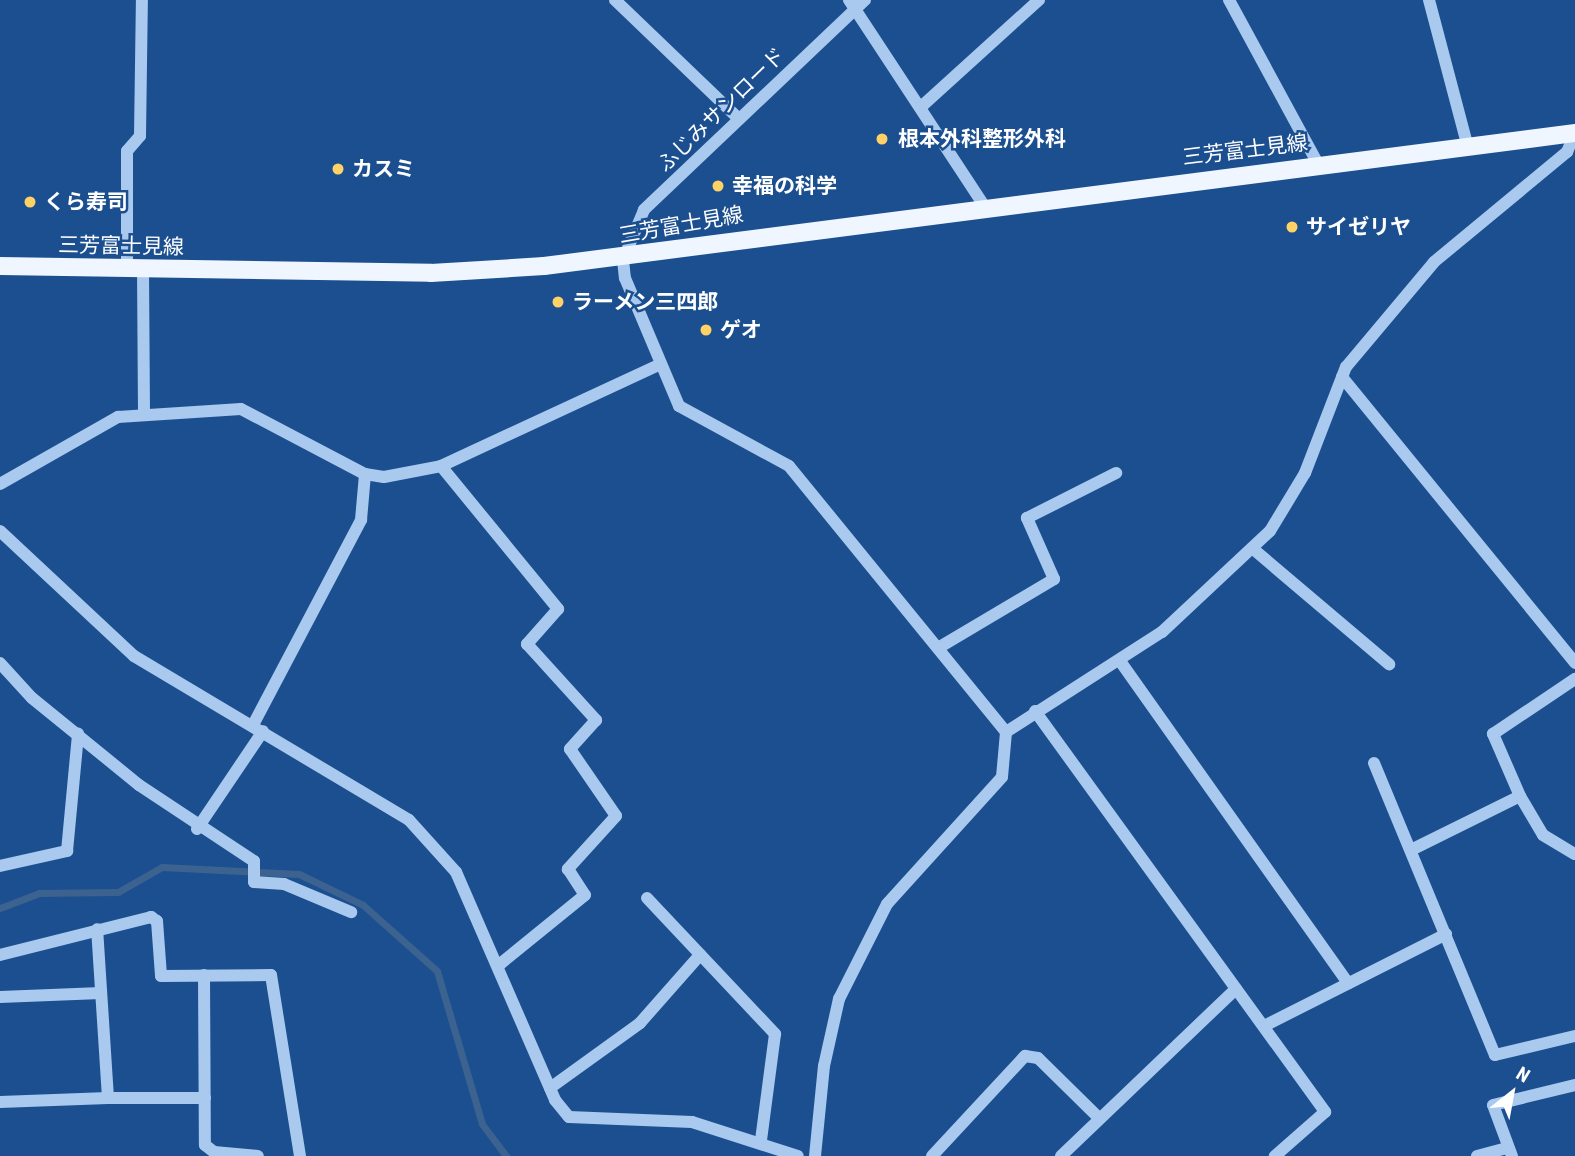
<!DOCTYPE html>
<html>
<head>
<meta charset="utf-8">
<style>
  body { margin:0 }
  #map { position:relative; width:1575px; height:1156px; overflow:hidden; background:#1b4f8f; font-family:"Roboto Condensed","Noto Sans JP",sans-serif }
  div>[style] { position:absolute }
  .stream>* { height:7px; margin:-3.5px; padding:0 3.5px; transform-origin:3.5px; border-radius:3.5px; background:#3c6290 }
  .minor>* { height:12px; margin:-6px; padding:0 6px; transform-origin:6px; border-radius:6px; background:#a9c9ee }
  .major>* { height:18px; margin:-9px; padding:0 9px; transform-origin:9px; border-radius:9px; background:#f0f6ff }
  .dots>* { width:19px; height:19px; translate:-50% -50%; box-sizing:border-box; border:4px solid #1b4f8f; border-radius:50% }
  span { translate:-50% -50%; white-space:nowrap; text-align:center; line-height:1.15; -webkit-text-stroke:5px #1b4f8f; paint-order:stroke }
  .street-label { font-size:21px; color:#fff }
  .poi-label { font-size:21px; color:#fff; font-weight:700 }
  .left { translate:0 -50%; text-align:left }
  .north { position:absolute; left:1477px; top:1058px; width:70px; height:70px; -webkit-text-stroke:5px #1b4f8f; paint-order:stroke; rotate:31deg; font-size:19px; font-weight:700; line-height:28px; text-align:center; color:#fff }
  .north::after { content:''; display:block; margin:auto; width:24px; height:32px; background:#fff; clip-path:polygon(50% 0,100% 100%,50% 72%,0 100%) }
</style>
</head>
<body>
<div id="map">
  <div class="stream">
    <i style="left:0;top:908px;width:42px;rotate:-21deg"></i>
    <i style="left:39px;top:893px;width:79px;rotate:-0.7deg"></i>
    <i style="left:118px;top:892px;width:51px;rotate:-29.6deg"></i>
    <i style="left:162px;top:867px;width:137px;rotate:2.9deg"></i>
    <i style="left:299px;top:874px;width:71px;rotate:25.8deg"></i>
    <i style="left:363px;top:905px;width:99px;rotate:41.7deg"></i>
    <i style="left:437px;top:971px;width:159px;rotate:73.6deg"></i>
    <i style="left:482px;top:1124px;width:40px;rotate:53deg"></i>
  </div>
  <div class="minor">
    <i style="left:615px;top:0;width:172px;rotate:43.8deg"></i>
    <i style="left:849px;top:0;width:248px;rotate:56.7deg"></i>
    <i style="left:865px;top:0;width:305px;rotate:136.5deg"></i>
    <i style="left:644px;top:210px;width:54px;rotate:112.8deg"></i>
    <i style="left:623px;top:260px;width:18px;rotate:84deg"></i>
    <i style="left:625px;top:278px;width:139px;rotate:67.1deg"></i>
    <i style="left:679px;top:406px;width:125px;rotate:28.6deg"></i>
    <i style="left:789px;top:466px;width:343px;rotate:50.8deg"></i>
    <i style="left:1229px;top:0;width:187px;rotate:61.5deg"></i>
    <i style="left:1429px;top:0;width:149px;rotate:75.2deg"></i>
    <i style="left:922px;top:106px;width:158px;rotate:-42.2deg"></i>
    <i style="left:127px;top:269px;width:118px;rotate:-90deg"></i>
    <i style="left:127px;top:151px;width:20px;rotate:-49deg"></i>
    <i style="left:140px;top:136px;width:136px;rotate:-89.2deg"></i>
    <i style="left:143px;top:269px;width:145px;rotate:89.6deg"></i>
    <i style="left:1342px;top:377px;width:369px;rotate:50.8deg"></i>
    <i style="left:441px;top:466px;width:185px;rotate:50.7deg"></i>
    <i style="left:558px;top:609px;width:47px;rotate:131.5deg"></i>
    <i style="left:527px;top:644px;width:103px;rotate:47.8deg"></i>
    <i style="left:596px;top:720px;width:39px;rotate:132deg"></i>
    <i style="left:570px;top:749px;width:81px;rotate:55.5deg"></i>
    <i style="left:616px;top:816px;width:72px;rotate:132.2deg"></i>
    <i style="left:568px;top:869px;width:31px;rotate:57deg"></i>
    <i style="left:585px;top:895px;width:109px;rotate:140.9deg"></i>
    <i style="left:0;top:484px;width:136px;rotate:-29.6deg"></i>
    <i style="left:118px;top:417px;width:123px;rotate:-3.7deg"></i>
    <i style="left:241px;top:409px;width:140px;rotate:27.7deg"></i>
    <i style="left:365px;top:474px;width:19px;rotate:9deg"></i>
    <i style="left:384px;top:477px;width:58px;rotate:-10.9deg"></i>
    <i style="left:441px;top:466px;width:242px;rotate:-24.9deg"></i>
    <i style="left:0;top:531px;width:183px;rotate:43deg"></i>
    <i style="left:134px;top:656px;width:320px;rotate:30.8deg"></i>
    <i style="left:409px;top:820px;width:70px;rotate:47.9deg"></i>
    <i style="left:456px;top:872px;width:249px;rotate:66.5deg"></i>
    <i style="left:555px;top:1100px;width:22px;rotate:51deg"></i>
    <i style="left:569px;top:1117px;width:123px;rotate:2.3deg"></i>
    <i style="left:692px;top:1122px;width:111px;rotate:17.8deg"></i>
    <i style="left:1252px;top:548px;width:180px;rotate:40.3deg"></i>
    <i style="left:938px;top:648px;width:135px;rotate:-30.7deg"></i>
    <i style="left:1054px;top:579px;width:67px;rotate:-113.9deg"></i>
    <i style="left:1027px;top:518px;width:100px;rotate:-26.8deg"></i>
    <i style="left:1120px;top:661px;width:395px;rotate:54.7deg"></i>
    <i style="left:0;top:663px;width:47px;rotate:47.6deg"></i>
    <i style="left:32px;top:698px;width:138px;rotate:39.1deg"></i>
    <i style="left:139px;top:785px;width:138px;rotate:33.5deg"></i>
    <i style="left:254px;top:861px;width:21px;rotate:90deg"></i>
    <i style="left:254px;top:882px;width:30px;rotate:4deg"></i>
    <i style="left:284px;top:884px;width:73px;rotate:22.7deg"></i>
    <i style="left:1035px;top:711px;width:495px;rotate:54.1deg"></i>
    <i style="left:1325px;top:1112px;width:67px;rotate:138.7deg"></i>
    <i style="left:253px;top:725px;width:232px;rotate:-62.2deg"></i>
    <i style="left:361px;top:520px;width:46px;rotate:-85deg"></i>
    <i style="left:1374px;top:763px;width:316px;rotate:67.5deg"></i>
    <i style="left:1495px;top:1055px;width:82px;rotate:-13.4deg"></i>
    <i style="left:1520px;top:796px;width:68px;rotate:-113.5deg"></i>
    <i style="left:1493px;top:734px;width:99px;rotate:-33.9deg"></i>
    <i style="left:197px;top:829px;width:118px;rotate:-56deg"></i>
    <i style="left:1415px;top:848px;width:117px;rotate:-26.3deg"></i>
    <i style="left:1520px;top:796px;width:45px;rotate:59.5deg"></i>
    <i style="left:1543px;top:835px;width:37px;rotate:31deg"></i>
    <i style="left:0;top:866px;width:69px;rotate:-12.6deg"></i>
    <i style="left:67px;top:851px;width:118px;rotate:-84.6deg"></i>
    <i style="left:647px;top:898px;width:187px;rotate:46.7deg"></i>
    <i style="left:775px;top:1034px;width:107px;rotate:97.5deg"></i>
    <i style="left:0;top:955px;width:156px;rotate:-14.1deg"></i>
    <i style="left:151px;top:917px;width:7px;rotate:34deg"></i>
    <i style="left:157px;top:921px;width:55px;rotate:85.8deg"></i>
    <i style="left:161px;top:976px;width:110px;rotate:-0.5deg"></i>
    <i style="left:271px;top:975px;width:183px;rotate:80.9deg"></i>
    <i style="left:204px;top:975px;width:170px;rotate:89.7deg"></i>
    <i style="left:205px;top:1145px;width:11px;rotate:38deg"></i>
    <i style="left:214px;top:1152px;width:44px;rotate:5.2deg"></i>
    <i style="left:0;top:997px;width:101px;rotate:-2.3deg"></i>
    <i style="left:1264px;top:1026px;width:204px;rotate:-26.8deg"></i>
    <i style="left:550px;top:1088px;width:111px;rotate:-35.8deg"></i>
    <i style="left:640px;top:1023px;width:91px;rotate:-48.6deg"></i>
    <i style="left:108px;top:1098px;width:97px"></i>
    <i style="left:0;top:1102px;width:108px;rotate:-2.1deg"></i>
    <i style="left:108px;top:1098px;width:169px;rotate:-93.7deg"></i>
    <i style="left:815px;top:1156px;width:90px;rotate:-84.3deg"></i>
    <i style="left:824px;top:1066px;width:69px;rotate:-77.4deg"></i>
    <i style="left:839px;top:999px;width:106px;rotate:-63.2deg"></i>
    <i style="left:887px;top:904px;width:171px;rotate:-47.8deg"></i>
    <i style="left:1002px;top:777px;width:45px;rotate:-84.9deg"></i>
    <i style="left:1006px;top:732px;width:185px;rotate:-32.7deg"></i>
    <i style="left:1162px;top:632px;width:148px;rotate:-43.1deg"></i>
    <i style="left:1270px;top:531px;width:68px;rotate:-58.9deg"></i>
    <i style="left:1305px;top:473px;width:114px;rotate:-68.9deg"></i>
    <i style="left:1346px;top:367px;width:137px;rotate:-50deg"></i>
    <i style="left:1434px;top:262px;width:173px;rotate:-39.6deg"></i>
    <i style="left:1567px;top:152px;width:21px;rotate:-67deg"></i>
    <i style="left:932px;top:1156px;width:137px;rotate:-47.1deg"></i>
    <i style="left:1025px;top:1056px;width:13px;rotate:9deg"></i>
    <i style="left:1038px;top:1058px;width:83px;rotate:44.5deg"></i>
    <i style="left:1061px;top:1156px;width:242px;rotate:-43.7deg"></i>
    <i style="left:1477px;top:1156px;width:31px;rotate:-15deg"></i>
    <i style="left:1512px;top:1156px;width:54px;rotate:-110.4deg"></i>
    <i style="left:1493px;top:1105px;width:84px;rotate:-13.7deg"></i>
  </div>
  <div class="major">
    <i style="left:0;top:266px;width:431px;rotate:0.9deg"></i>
    <i style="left:431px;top:273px;width:113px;rotate:-3.5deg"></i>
    <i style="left:544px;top:266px;width:1040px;rotate:-7.35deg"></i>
  </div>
  <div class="dots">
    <i style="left:882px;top:139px;background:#ffd166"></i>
    <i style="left:338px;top:169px;background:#ffd166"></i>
    <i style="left:718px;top:186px;background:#ffd166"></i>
    <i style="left:30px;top:202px;background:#ffd166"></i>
    <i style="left:1292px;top:227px;background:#ffd166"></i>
    <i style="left:558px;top:302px;background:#ffd166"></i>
    <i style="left:706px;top:330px;background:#ffd166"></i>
  </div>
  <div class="street-label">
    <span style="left:721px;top:110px;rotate:-44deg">ふじみサンロード</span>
    <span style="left:1245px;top:150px;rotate:-7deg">三芳富士見線</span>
    <span style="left:681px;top:225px;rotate:-10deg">三芳富士見線</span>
    <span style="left:121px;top:246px;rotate:1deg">三芳富士見線</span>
  </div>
  <div class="poi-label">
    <span class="left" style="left:898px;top:139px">根本外科整形外科</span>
    <span class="left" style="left:352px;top:169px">カスミ</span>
    <span class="left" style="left:732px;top:186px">幸福の科学</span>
    <span class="left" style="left:44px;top:202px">くら寿司</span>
    <span class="left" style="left:1306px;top:227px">サイゼリヤ</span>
    <span class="left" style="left:572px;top:302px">ラーメン三四郎</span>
    <span class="left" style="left:720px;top:330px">ゲオ</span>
  </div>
  <div class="north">N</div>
</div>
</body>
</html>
